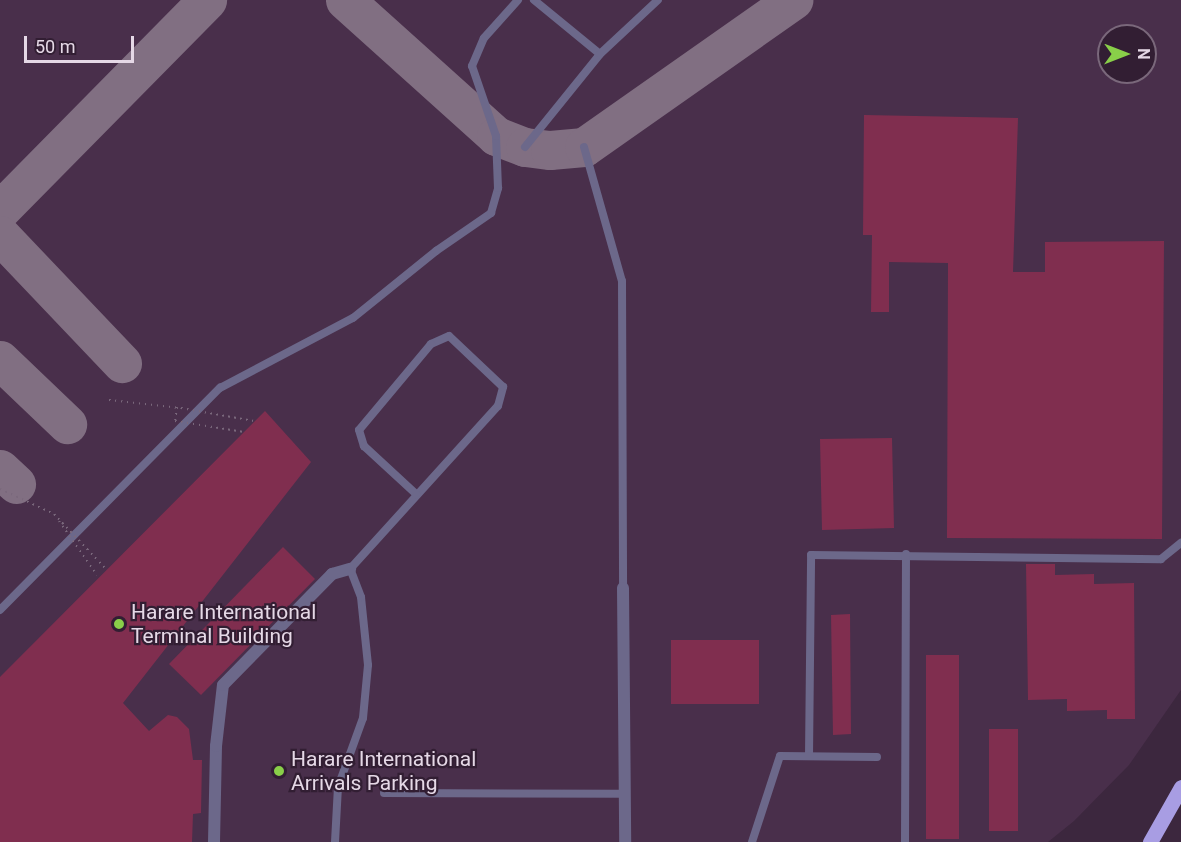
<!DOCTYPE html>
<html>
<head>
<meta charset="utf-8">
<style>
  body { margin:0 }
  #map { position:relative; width:1181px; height:842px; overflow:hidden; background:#3c273e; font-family:Roboto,sans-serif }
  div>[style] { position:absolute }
  .built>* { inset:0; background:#492f4b }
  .taxiway>* { height:39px; margin:-19.5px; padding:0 19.5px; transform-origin:19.5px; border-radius:19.5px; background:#816f82 }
  .building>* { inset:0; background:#802e4f }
  .service>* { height:8px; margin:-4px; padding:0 4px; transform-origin:4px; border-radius:4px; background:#6c688a }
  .minor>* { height:12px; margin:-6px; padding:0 6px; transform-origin:6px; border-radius:6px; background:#6c688a }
  .primary>* { height:15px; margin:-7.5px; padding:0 7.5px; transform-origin:7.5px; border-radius:7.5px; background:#a89de3 }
  .path-bridge>* { height:2px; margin-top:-1px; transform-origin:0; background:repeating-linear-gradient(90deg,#7a687c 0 1.5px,transparent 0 6px) }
  .dots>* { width:16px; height:16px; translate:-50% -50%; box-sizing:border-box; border:3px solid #321e33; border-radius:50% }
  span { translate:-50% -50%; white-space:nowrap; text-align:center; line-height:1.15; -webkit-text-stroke:4.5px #321e33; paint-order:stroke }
  .poi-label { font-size:21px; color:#e5d8e6 }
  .left { translate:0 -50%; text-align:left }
  .north { position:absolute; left:1097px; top:24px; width:60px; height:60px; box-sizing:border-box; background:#321e33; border:2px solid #7a687b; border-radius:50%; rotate:90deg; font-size:16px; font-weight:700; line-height:24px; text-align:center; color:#e5d8e6 }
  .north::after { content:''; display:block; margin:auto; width:21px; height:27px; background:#89cf49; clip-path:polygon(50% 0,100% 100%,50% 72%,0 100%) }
  .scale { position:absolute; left:24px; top:36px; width:110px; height:27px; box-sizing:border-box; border:3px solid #e5d8e6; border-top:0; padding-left:8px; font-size:18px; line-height:21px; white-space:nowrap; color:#e5d8e6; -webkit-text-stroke:4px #321e33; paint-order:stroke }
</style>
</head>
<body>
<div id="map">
  <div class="built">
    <i style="clip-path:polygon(evenodd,0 0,1181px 0,1181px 690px,1129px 765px,1074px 821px,1048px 842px,0 842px,0 0,1109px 36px,1145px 36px,1145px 72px,1109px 72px,1109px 36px)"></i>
  </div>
  <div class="taxiway">
    <i style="left:345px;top:0;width:203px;rotate:42deg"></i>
    <i style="left:496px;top:136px;width:31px;rotate:21deg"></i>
    <i style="left:525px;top:147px;width:25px;rotate:7deg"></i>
    <i style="left:550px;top:150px;width:34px;rotate:-5deg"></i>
    <i style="left:584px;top:147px;width:256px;rotate:-35.1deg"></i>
    <i style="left:0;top:210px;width:295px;rotate:-45.4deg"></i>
    <i style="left:0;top:235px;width:177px;rotate:46.4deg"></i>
    <i style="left:0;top:360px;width:93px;rotate:43.7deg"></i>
    <i style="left:0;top:469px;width:22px;rotate:43deg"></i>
  </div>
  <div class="building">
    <i style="clip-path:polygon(864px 115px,1018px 118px,1013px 272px,1045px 272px,1045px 242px,1164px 241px,1162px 539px,947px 538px,948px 263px,889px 262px,889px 312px,871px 312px,872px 235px,863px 235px)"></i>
    <i style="clip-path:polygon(265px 411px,311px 462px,123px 703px,149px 731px,168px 715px,177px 717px,189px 729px,193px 760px,202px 760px,201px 813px,193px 814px,192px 842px,0 842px,0 677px)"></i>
    <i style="clip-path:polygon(892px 438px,894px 528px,822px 530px,820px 439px)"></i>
    <i style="clip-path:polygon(283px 547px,315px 579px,201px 695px,169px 664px)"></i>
    <i style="clip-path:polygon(1026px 564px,1055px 564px,1055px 575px,1094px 574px,1094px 584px,1134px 583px,1135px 719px,1107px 719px,1107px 710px,1067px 711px,1067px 699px,1028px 700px)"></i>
    <i style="clip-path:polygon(850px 614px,851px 734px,833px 735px,831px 615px)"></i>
    <i style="clip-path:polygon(671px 640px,759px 640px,759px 704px,671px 704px)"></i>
    <i style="clip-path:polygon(926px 655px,959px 655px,959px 839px,926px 839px)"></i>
    <i style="clip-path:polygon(989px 729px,1018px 729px,1018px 831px,989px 831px)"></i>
  </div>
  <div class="service">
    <i style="left:534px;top:0;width:85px;rotate:39.3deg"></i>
    <i style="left:525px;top:147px;width:119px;rotate:-51.1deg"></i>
    <i style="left:600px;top:54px;width:79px;rotate:-43deg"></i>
    <i style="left:584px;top:147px;width:139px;rotate:74.2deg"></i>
    <i style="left:622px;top:281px;width:307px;rotate:89.8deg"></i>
    <i style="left:0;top:610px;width:313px;rotate:-45.3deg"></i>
    <i style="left:220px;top:388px;width:150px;rotate:-27.8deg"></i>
    <i style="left:353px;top:318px;width:107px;rotate:-38.9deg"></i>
    <i style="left:436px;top:251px;width:67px;rotate:-34.6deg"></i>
    <i style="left:491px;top:213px;width:26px;rotate:-74deg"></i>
    <i style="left:498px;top:188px;width:52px;rotate:-92.2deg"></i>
    <i style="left:496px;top:136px;width:74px;rotate:-108.9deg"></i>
    <i style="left:472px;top:66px;width:30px;rotate:-67deg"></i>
    <i style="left:484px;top:38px;width:51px;rotate:-48.2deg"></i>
    <i style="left:809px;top:756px;width:201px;rotate:-89.4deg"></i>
    <i style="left:811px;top:555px;width:350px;rotate:0.7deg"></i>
    <i style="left:1161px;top:559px;width:26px;rotate:-39deg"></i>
    <i style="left:384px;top:793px;width:241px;rotate:0.2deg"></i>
    <i style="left:335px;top:842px;width:55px;rotate:-86.9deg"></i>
    <i style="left:338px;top:787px;width:73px;rotate:-70.1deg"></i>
    <i style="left:363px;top:718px;width:53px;rotate:-84.6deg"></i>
    <i style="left:368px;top:665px;width:68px;rotate:-95.9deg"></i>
    <i style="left:361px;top:597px;width:30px;rotate:-111deg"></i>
    <i style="left:350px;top:569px;width:220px;rotate:-47.8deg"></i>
    <i style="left:498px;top:406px;width:20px;rotate:-75deg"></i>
    <i style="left:503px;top:387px;width:74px;rotate:-136.6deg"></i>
    <i style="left:449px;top:336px;width:20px;rotate:156deg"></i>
    <i style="left:431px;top:344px;width:112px;rotate:129.9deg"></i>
    <i style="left:359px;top:430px;width:17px;rotate:73deg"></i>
    <i style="left:364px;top:446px;width:71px;rotate:42.7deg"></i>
    <i style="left:752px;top:842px;width:90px;rotate:-72deg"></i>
    <i style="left:780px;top:756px;width:97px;rotate:0.6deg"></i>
    <i style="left:905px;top:842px;width:288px;rotate:-89.8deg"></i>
  </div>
  <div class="minor">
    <i style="left:623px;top:588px;width:254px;rotate:89.5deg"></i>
    <i style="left:214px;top:842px;width:96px;rotate:-88.8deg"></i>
    <i style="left:216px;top:746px;width:61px;rotate:-83.5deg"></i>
    <i style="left:223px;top:685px;width:156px;rotate:-45.5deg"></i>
    <i style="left:332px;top:574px;width:19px;rotate:-16deg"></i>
  </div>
  <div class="primary">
    <i style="left:1150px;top:842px;width:63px;rotate:-60.6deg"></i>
  </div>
  <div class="path-bridge">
    <i style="left:109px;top:400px;width:72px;rotate:6.3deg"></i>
    <i style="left:181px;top:408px;width:74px;rotate:10.1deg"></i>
    <i style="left:177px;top:407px;width:14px;rotate:98deg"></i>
    <i style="left:175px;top:421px;width:70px;rotate:9.1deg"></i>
    <i style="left:0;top:489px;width:60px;rotate:24.8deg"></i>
    <i style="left:54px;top:514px;width:77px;rotate:46.6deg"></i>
    <i style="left:59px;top:521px;width:66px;rotate:54.9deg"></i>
  </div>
  <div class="dots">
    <i style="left:119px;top:624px;background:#89cf49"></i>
    <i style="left:279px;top:771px;background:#89cf49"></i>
  </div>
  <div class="poi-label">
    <span class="left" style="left:131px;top:624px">Harare International<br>Terminal Building</span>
    <span class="left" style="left:291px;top:771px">Harare International<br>Arrivals Parking</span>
  </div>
  <div class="north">N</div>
  <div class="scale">50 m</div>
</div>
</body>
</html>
